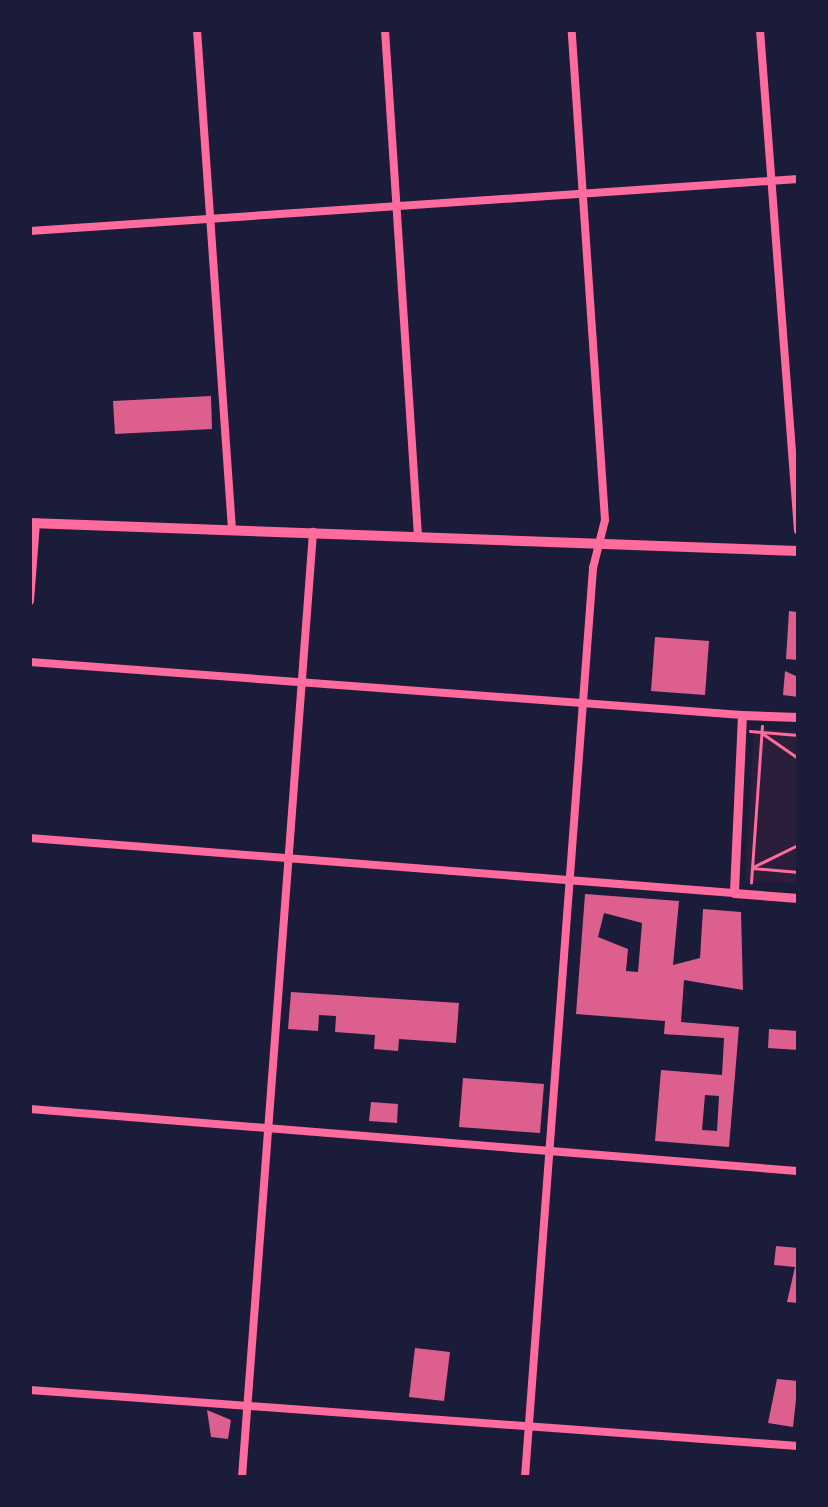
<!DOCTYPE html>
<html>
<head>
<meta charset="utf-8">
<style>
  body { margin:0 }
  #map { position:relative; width:828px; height:1507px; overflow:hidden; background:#1b1b3a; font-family:"PT Serif",serif }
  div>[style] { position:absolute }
  .green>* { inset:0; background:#2a1e3b }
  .building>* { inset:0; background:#dd5f8e }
  .path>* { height:2.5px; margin:-1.25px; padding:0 1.25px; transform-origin:1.25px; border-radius:1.25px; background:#ff6b9d }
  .minor>* { height:8px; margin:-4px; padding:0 4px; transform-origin:4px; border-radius:4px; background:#ff6b9d }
  .tertiary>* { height:9px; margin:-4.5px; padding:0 4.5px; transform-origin:4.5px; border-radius:4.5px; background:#ff6b9d }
  .secondary>* { height:10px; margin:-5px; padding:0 5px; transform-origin:5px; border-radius:5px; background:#ff6b9d }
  span { translate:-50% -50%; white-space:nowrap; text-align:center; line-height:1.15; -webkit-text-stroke:10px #1b1b3a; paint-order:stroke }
  .frame { position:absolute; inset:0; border:32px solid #1b1b3a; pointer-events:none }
</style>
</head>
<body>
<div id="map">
  <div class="green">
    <i style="clip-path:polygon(754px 728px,798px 731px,798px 884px,745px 880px)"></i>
  </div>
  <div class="building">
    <i style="clip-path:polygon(211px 396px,212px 429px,115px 434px,113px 401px)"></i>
    <i style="clip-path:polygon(789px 611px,798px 612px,798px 660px,786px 659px)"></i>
    <i style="clip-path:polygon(655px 637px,709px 641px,705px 695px,651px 691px)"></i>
    <i style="clip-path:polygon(785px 671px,798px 677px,798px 697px,783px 695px)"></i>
    <i style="clip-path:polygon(evenodd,585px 894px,679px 901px,673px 965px,700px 958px,703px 909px,741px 912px,743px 990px,684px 980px,681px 1022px,739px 1027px,729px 1147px,655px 1141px,661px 1070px,722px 1075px,724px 1038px,664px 1034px,665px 1021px,576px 1014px,585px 894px,604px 913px,642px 923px,638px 972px,626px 971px,628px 949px,598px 937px,604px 913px,585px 894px,705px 1095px,719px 1096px,717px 1131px,702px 1130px,705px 1095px)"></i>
    <i style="clip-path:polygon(291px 992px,459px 1003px,456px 1043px,399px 1039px,398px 1051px,374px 1049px,375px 1035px,335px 1032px,336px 1016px,319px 1015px,318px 1031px,288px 1029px)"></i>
    <i style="clip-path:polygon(769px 1029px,798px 1031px,798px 1050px,768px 1048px)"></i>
    <i style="clip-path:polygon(463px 1078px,544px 1084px,540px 1133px,459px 1127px)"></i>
    <i style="clip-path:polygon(371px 1102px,398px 1104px,397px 1123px,369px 1121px)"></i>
    <i style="clip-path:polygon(776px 1246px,798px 1248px,798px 1303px,787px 1302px,795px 1267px,774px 1265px)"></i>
    <i style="clip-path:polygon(415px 1348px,450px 1352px,444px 1401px,409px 1397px)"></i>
    <i style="clip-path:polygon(777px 1379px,798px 1381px,793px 1427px,768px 1423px)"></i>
    <i style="clip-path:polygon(207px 1410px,231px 1420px,228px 1439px,211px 1437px)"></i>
  </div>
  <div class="path">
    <i style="left:750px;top:731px;width:48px;rotate:4.8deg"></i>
    <i style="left:762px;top:733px;width:44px;rotate:34.8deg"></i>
    <i style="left:753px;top:867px;width:50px;rotate:-26.1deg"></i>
    <i style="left:752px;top:868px;width:46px;rotate:5deg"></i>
    <i style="left:751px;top:883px;width:157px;rotate:-86deg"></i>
  </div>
  <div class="minor">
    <i style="left:197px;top:30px;width:500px;rotate:85.99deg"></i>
    <i style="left:385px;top:30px;width:507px;rotate:86.27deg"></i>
    <i style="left:760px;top:30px;width:502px;rotate:85.66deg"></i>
    <i style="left:30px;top:231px;width:770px;rotate:-3.87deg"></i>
    <i style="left:30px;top:601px;width:78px;rotate:-85.6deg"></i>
    <i style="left:30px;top:662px;width:714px;rotate:4.26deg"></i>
    <i style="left:30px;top:838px;width:706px;rotate:4.47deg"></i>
    <i style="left:30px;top:1109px;width:770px;rotate:4.62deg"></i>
    <i style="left:30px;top:1390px;width:770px;rotate:4.17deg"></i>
    <i style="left:242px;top:1477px;width:948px;rotate:-85.7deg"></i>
    <i style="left:525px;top:1477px;width:912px;rotate:-85.72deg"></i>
    <i style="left:593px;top:568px;width:49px;rotate:-76deg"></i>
    <i style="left:605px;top:520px;width:491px;rotate:-93.9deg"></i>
  </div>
  <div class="tertiary">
    <i style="left:798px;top:717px;width:56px;rotate:-178deg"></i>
    <i style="left:742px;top:715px;width:178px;rotate:92.6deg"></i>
    <i style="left:734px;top:893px;width:64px;rotate:4.5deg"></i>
  </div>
  <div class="secondary">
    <i style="left:30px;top:523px;width:769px;rotate:2.09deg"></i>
  </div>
  <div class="frame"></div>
</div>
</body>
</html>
